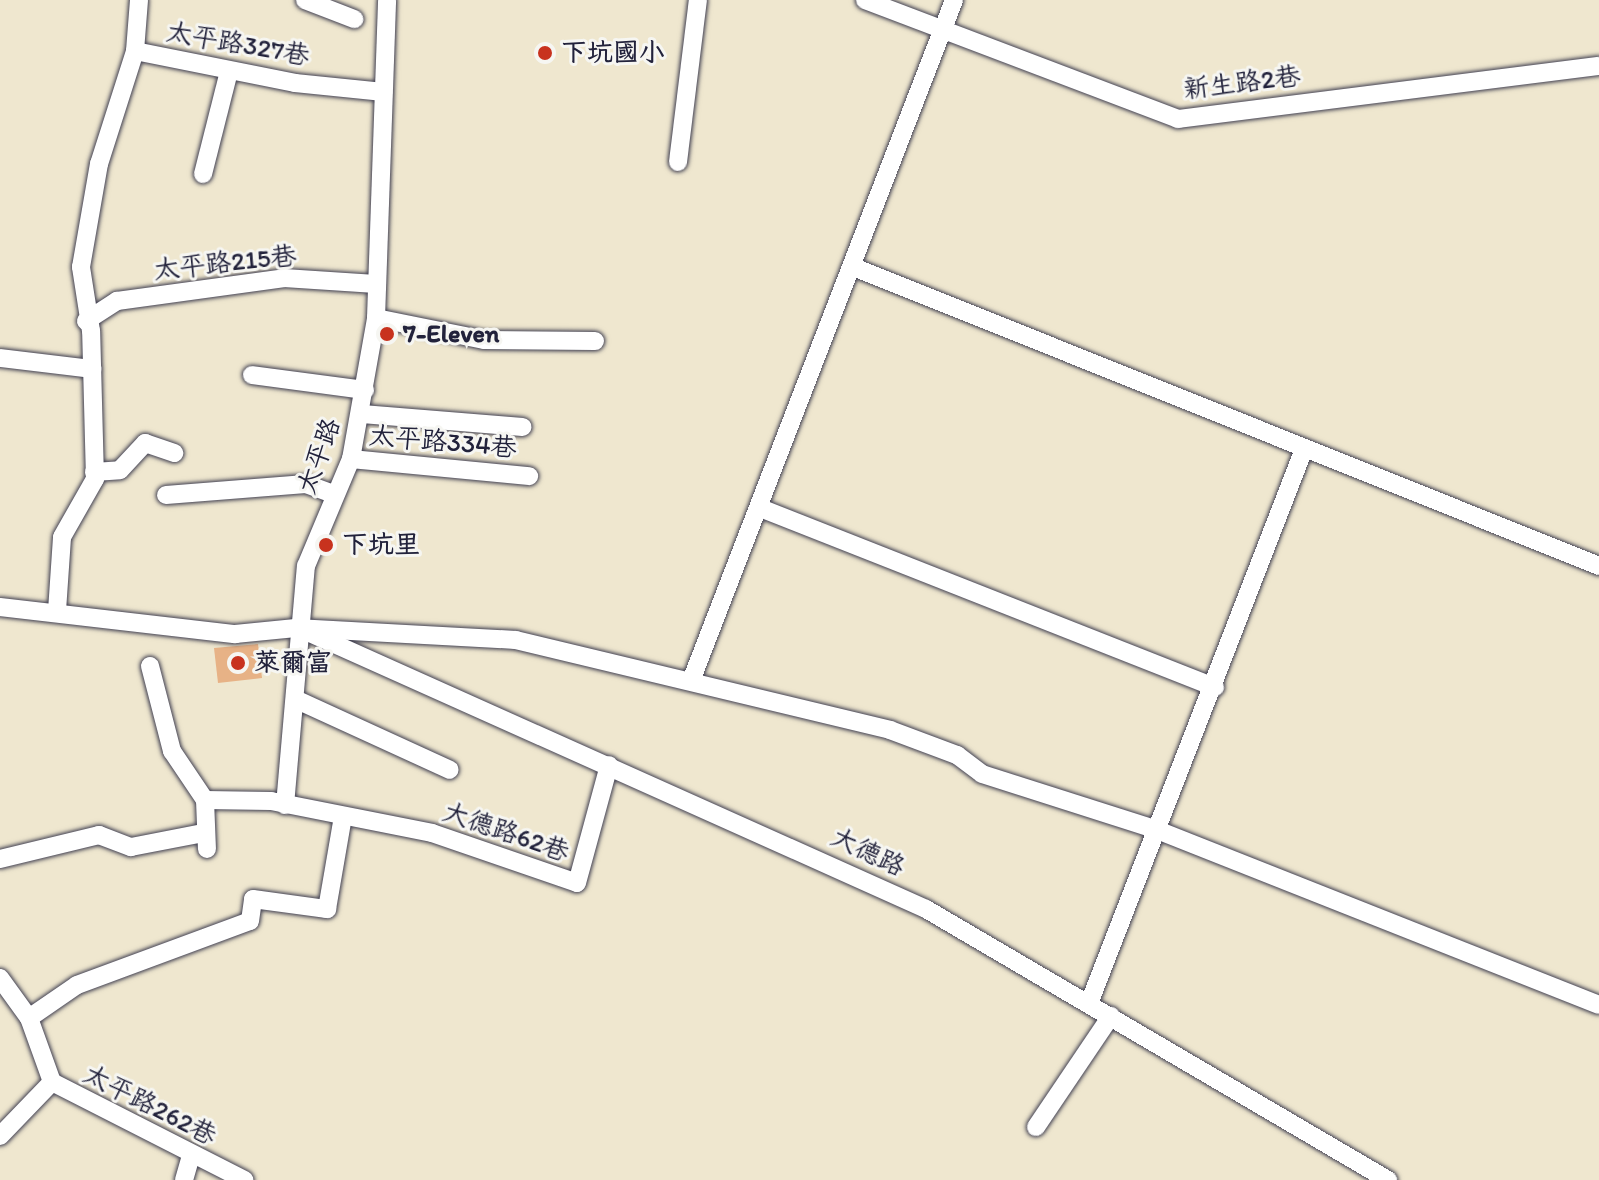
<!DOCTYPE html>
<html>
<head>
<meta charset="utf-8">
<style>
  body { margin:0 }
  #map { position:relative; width:1599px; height:1180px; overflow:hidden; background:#efe7cf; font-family:Itim,"LXGW WenKai TC",sans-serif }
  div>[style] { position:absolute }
  .building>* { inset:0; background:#e7b286 }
  .roads { filter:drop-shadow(0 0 2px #414051) drop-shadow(0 0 2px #414051) }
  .minor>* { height:18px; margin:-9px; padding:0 9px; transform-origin:9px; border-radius:9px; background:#fff }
  .dots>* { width:22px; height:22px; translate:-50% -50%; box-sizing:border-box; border:4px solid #f6f6f2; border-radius:50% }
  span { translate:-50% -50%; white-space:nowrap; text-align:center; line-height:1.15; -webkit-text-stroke:6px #f6f6f2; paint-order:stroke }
  .street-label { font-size:26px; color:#22223b }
  .poi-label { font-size:26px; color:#22223b; font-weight:700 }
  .left { translate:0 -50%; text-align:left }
</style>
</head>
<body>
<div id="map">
  <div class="building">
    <i style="clip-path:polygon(258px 644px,262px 678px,218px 683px,214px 648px)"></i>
  </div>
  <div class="roads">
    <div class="minor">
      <i style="left:305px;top:0;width:53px;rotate:21.2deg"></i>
      <i style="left:865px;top:0;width:335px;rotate:20.8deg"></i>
      <i style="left:1178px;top:119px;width:424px;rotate:-7.2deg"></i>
      <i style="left:135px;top:51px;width:163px;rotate:11.3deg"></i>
      <i style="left:295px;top:83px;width:89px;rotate:5.8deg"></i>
      <i style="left:678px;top:162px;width:163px;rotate:-83deg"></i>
      <i style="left:203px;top:174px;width:106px;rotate:-75.8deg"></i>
      <i style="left:856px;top:268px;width:801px;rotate:21.85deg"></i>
      <i style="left:376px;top:318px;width:110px;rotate:11.5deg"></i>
      <i style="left:484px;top:340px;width:111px;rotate:0.5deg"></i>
      <i style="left:86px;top:321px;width:37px;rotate:-33deg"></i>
      <i style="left:117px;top:301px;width:169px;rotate:-7.8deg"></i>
      <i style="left:284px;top:278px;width:92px;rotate:3.7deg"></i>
      <i style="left:0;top:358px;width:93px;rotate:6.8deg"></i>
      <i style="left:252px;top:375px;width:114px;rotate:7.6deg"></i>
      <i style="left:362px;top:414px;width:161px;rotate:4.6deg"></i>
      <i style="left:351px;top:459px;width:179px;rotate:5.5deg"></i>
      <i style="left:94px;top:472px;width:26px;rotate:-4deg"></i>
      <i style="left:120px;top:470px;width:37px;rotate:-47deg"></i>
      <i style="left:145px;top:443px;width:31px;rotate:19deg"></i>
      <i style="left:166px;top:495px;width:140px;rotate:-4.5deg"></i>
      <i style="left:306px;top:484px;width:29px;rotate:20deg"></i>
      <i style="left:760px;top:508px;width:489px;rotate:21.5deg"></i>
      <i style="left:0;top:607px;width:237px;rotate:6.6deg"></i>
      <i style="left:235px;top:634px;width:61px;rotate:-5.6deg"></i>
      <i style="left:296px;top:628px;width:220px;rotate:3.1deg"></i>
      <i style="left:516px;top:640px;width:385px;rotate:13.5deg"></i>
      <i style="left:890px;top:730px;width:72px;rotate:20.5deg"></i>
      <i style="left:957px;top:755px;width:31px;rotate:37deg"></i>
      <i style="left:982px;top:774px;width:184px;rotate:17.7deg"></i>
      <i style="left:1157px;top:830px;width:475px;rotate:21.6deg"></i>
      <i style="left:57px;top:611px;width:74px;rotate:-86.1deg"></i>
      <i style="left:62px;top:537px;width:67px;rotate:-60.4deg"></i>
      <i style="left:95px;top:479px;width:148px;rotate:-91.5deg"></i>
      <i style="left:91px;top:331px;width:65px;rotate:-98.9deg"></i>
      <i style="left:81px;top:267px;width:105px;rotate:-80.1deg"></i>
      <i style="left:99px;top:164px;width:119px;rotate:-72.3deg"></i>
      <i style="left:135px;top:51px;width:51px;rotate:-85.5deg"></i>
      <i style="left:310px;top:633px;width:675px;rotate:24.13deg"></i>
      <i style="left:926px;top:909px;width:536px;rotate:30.4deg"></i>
      <i style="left:150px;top:666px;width:88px;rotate:75.5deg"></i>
      <i style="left:172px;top:751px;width:59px;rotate:56deg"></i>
      <i style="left:205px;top:800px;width:49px;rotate:87.7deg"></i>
      <i style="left:691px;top:681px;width:730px;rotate:-68.88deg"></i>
      <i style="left:295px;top:699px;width:170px;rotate:24.6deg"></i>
      <i style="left:205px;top:800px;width:66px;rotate:0.9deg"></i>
      <i style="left:271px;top:801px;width:164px;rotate:11.2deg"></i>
      <i style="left:432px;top:833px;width:153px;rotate:19deg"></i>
      <i style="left:577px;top:883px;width:122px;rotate:-74.8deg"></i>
      <i style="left:285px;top:805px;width:240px;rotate:-85deg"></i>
      <i style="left:306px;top:566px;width:116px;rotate:-67.2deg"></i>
      <i style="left:351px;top:459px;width:143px;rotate:-79.9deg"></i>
      <i style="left:376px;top:318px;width:318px;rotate:-88deg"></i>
      <i style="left:0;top:859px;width:102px;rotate:-13.6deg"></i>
      <i style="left:99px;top:835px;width:34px;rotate:21deg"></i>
      <i style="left:131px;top:847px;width:73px;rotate:-11deg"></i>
      <i style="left:0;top:978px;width:49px;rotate:54.1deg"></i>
      <i style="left:29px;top:1018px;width:68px;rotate:70.2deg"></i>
      <i style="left:52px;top:1082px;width:216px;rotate:27deg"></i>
      <i style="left:1090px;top:1001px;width:592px;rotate:-68.81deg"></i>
      <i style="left:29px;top:1018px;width:58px;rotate:-34.5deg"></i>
      <i style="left:77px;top:985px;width:184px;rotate:-20.3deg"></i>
      <i style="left:250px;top:921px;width:22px;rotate:-82deg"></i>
      <i style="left:253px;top:899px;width:75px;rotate:7.7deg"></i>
      <i style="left:327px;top:909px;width:94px;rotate:-80.2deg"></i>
      <i style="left:1036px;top:1127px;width:134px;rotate:-56deg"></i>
      <i style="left:0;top:1136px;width:75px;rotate:-46.1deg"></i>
      <i style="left:184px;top:1180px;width:25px;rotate:-74deg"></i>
    </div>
  </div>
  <div class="dots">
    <i style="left:545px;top:53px;background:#c8321e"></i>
    <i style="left:387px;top:334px;background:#c8321e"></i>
    <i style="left:326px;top:545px;background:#c8321e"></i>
    <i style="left:238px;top:663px;background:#c8321e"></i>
  </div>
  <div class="street-label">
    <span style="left:238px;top:44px;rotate:10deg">太平路327巷</span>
    <span style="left:1242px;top:83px;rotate:-7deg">新生路2巷</span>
    <span style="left:225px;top:263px;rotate:-6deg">太平路215巷</span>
    <span style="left:443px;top:442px;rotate:5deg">太平路334巷</span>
    <span style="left:319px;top:456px;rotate:-70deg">太平路</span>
    <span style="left:506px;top:832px;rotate:19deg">大德路62巷</span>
    <span style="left:868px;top:852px;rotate:26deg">大德路</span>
    <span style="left:150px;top:1105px;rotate:27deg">太平路262巷</span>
  </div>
  <div class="poi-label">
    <span class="left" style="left:561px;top:53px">下坑國小</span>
    <span class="left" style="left:403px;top:334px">7-Eleven</span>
    <span class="left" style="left:342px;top:545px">下坑里</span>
    <span class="left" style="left:254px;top:663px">萊爾富</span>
  </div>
</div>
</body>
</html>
